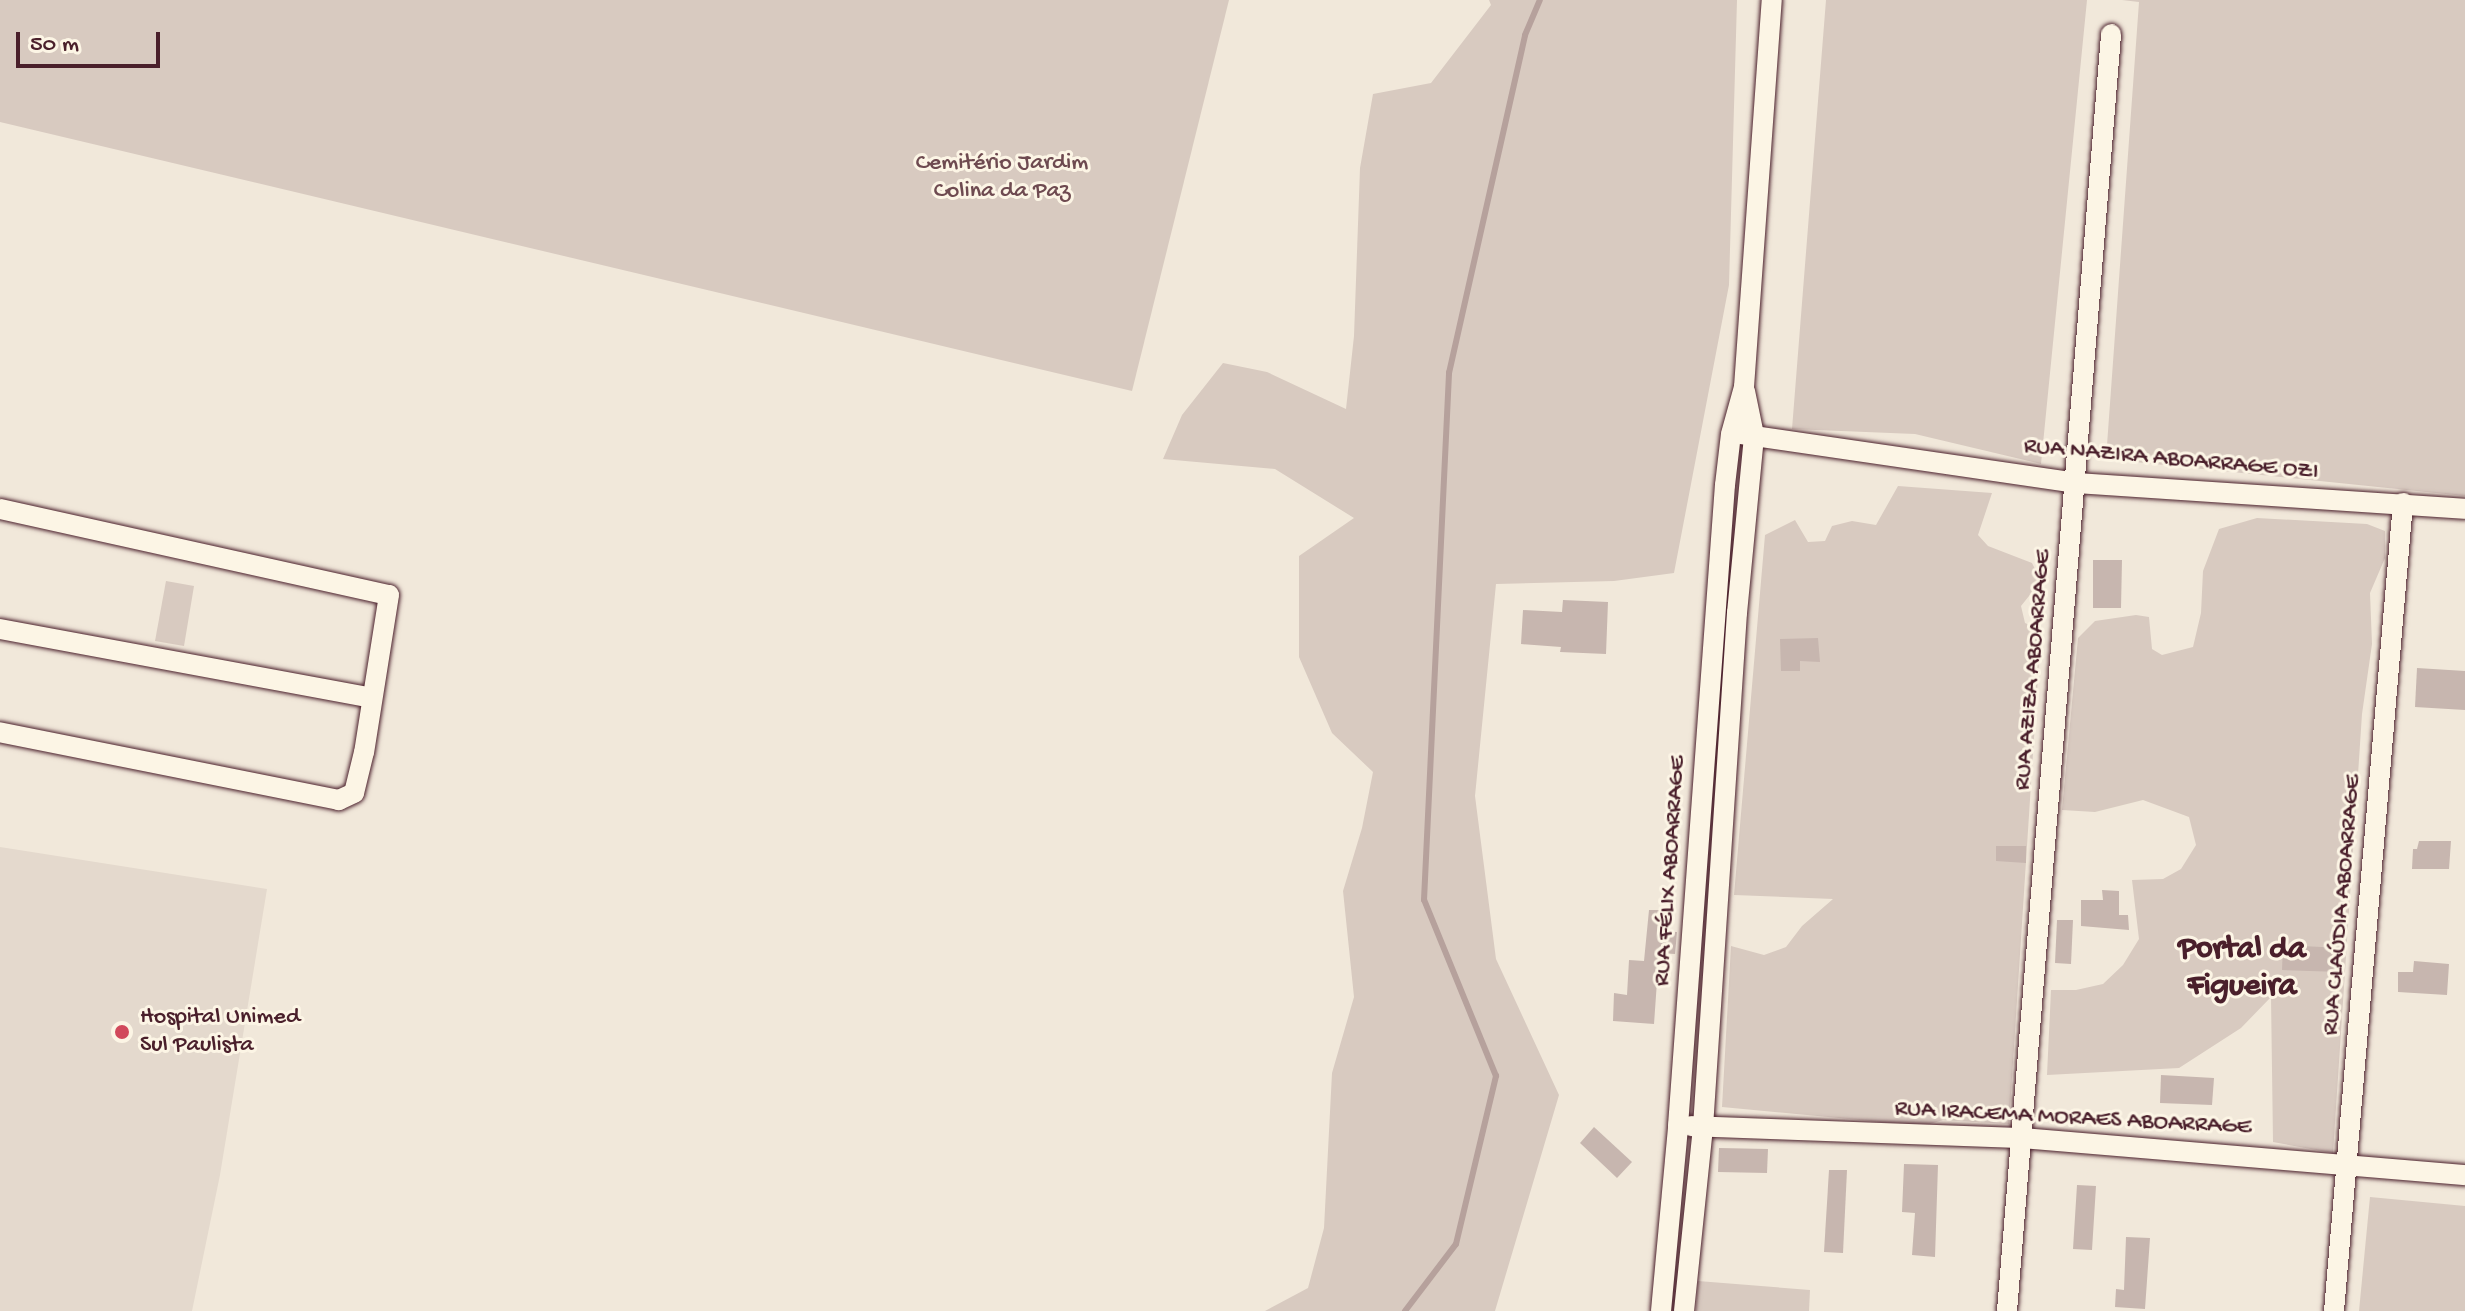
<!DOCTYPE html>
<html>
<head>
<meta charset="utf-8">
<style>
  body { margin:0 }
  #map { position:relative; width:2465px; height:1311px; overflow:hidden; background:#f1e8da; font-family:"Gochi Hand",sans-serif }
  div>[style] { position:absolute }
  .built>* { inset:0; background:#e4d9cd }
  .green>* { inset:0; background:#d8cac0 }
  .stream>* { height:6px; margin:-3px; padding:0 3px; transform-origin:3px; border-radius:3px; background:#b6a19c }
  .building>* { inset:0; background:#c7b6af }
  .roads { filter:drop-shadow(0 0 2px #4a1f2b) drop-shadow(0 0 2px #4a1f2b) }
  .minor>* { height:20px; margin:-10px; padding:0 10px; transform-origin:10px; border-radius:10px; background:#fcf5e5 }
  .dots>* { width:22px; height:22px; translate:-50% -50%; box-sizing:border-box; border:4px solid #fcf5e5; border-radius:50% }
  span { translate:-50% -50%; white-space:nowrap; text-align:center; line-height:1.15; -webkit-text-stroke:6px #fcf5e5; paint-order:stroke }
  .park-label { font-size:24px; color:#6e4a50 }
  .street-label { font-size:24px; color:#4a1f2b }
  .poi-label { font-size:24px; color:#4a1f2b }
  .left { translate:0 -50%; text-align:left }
  .district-label { font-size:32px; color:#4a1f2b; font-weight:700 }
  .scale { position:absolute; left:16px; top:32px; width:144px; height:36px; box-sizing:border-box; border:4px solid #4a1f2b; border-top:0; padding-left:10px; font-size:24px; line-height:28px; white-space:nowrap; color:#4a1f2b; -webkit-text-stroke:6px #fcf5e5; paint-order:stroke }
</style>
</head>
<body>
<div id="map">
  <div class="built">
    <i style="clip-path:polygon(0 847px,267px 889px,220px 1175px,192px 1311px,0 1311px)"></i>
  </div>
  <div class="green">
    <i style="clip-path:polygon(0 0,1229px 0,1132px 391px,0 122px)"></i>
    <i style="clip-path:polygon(1489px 0,1737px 0,1729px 285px,1674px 573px,1614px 581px,1496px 584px,1475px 796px,1496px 959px,1559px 1095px,1495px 1311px,1265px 1311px,1308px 1288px,1324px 1228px,1332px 1073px,1354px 997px,1343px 891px,1362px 828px,1373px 772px,1332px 733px,1299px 657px,1299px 556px,1354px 518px,1275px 469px,1163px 459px,1182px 415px,1223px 363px,1267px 372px,1346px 409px,1354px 336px,1360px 168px,1373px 94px,1431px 83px,1491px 5px)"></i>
    <i style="clip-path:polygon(1826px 0,2087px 0,2041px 464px,1915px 434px,1792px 429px)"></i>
    <i style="clip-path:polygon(2122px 0,2465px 0,2465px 496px,2106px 459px,2139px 2px)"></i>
    <i style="clip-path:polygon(1898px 486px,1992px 493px,1978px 535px,1988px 546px,2032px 563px,2041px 581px,2021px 606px,2025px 623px,2041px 630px,2009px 1124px,1943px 1120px,1923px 1126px,1722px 1107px,1731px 946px,1764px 955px,1786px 947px,1802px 926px,1833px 899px,1734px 895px,1765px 535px,1795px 520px,1808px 542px,1825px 541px,1832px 526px,1852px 521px,1876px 525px)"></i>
    <i style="clip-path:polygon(2257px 518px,2367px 524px,2385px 531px,2385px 558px,2370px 593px,2372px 644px,2362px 714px,2333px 1153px,2273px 1142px,2271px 997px,2241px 1028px,2179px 1068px,2047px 1075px,2051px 990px,2076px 990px,2103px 984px,2123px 965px,2139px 939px,2132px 880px,2163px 879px,2181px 869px,2196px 845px,2189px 817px,2143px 800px,2095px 812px,2062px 810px,2078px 638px,2095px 621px,2136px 615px,2149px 617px,2152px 649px,2162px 655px,2193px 647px,2201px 613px,2203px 571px,2219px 529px)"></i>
    <i style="clip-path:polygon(166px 581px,194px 586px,184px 646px,155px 641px)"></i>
    <i style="clip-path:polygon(2370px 1197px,2465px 1206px,2465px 1311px,2359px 1311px)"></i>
    <i style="clip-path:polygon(1698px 1281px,1810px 1290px,1809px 1311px,1696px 1311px)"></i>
  </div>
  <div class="stream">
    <i style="left:1405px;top:1311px;width:84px;rotate:-52.7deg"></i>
    <i style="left:1456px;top:1244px;width:173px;rotate:-76.6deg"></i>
    <i style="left:1496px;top:1076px;width:190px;rotate:-112.2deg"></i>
    <i style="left:1424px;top:900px;width:528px;rotate:-87.28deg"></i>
    <i style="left:1449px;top:373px;width:346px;rotate:-77.3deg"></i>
    <i style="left:1525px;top:35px;width:38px;rotate:-67deg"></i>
  </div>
  <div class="building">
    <i style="clip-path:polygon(2093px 560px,2122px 560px,2121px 608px,2093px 608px)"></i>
    <i style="clip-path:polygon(1563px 600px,1608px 602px,1606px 654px,1560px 652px,1561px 647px,1521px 644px,1523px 610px,1562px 612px)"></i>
    <i style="clip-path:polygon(1818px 638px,1820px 662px,1800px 661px,1800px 671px,1781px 671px,1780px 639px)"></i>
    <i style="clip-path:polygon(2417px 668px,2465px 671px,2465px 710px,2415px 707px)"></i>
    <i style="clip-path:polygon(2419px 841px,2451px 841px,2449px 869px,2412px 869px,2413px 849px,2417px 849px)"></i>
    <i style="clip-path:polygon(1996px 846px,2026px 846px,2026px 863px,1996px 861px)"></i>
    <i style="clip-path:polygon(2102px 890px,2119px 891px,2119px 915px,2128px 915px,2129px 930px,2081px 926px,2081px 900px,2103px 900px)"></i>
    <i style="clip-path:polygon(1649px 910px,1661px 910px,1660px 931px,1677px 932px,1675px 954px,1659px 953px,1654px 1024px,1613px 1021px,1614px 993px,1627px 995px,1629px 960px,1644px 961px)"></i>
    <i style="clip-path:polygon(2057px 920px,2073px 920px,2071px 964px,2055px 963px)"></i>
    <i style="clip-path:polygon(2283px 945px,2342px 948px,2341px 972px,2282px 970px)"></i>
    <i style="clip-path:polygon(2414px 961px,2449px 964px,2447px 995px,2398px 992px,2398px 972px,2413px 972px)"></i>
    <i style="clip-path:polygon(2161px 1075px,2214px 1078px,2212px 1105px,2160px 1103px)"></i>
    <i style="clip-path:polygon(1594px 1127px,1632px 1162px,1617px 1178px,1580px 1143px)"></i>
    <i style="clip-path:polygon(1719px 1148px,1768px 1149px,1767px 1173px,1718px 1172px)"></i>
    <i style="clip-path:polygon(1904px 1164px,1938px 1165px,1935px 1257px,1912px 1255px,1915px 1213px,1902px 1212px)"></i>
    <i style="clip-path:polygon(1829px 1170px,1847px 1170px,1843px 1253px,1824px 1252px)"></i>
    <i style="clip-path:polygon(2077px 1185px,2096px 1186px,2092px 1250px,2073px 1249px)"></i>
    <i style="clip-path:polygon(2126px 1237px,2150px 1238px,2145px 1309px,2115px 1307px,2116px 1289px,2124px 1290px)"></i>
  </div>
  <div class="roads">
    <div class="minor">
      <i style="left:1741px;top:434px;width:338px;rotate:8.3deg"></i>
      <i style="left:2075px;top:483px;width:391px;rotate:3.8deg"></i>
      <i style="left:0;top:509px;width:398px;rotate:12.5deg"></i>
      <i style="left:389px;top:595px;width:159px;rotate:99deg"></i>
      <i style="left:364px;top:752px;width:42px;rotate:103.7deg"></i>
      <i style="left:354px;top:793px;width:17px;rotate:155deg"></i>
      <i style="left:339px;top:800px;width:346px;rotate:-168.7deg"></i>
      <i style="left:0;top:629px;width:377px;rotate:10.5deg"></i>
      <i style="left:1691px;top:1126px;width:332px;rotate:2.1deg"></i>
      <i style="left:2023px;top:1138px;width:444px;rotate:4.8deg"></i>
      <i style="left:1661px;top:1311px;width:186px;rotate:-84.7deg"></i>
      <i style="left:1678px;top:1126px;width:643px;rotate:-85.81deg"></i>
      <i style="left:1725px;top:485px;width:51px;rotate:-83.3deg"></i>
      <i style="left:1731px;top:434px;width:49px;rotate:-74.5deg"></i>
      <i style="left:1744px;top:387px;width:388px;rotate:-85.9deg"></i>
      <i style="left:1684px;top:1311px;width:185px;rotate:-84.1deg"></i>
      <i style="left:1703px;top:1127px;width:515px;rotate:-86.22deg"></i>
      <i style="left:1737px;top:613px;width:179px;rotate:-84.5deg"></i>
      <i style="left:1754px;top:435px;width:45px;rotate:-101.6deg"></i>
      <i style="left:2007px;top:1311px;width:1281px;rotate:-85.34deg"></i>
      <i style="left:2334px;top:1311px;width:811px;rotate:-85.12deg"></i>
    </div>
  </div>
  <div class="dots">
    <i style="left:122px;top:1032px;background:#d1495b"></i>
  </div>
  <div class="park-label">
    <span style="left:1002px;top:178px">Cemitério Jardim<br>Colina da Paz</span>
  </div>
  <div class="street-label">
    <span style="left:2171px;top:460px;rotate:5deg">RUA NAZIRA ABOARRAGE OZI</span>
    <span style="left:2034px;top:670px;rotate:-85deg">RUA AZIZA ABOARRAGE</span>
    <span style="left:1671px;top:871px;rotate:-86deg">RUA FÉLIX ABOARRAGE</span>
    <span style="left:2343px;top:905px;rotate:-85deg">RUA CLAÚDIA ABOARRAGE</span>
    <span style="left:2073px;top:1119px;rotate:3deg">RUA IRACEMA MORAES ABOARRAGE</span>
  </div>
  <div class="poi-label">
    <span class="left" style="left:140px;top:1032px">Hospital Unimed<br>Sul Paulista</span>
  </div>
  <div class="district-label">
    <span style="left:2242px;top:969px">Portal da<br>Figueira</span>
  </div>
  <div class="scale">50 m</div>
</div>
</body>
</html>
